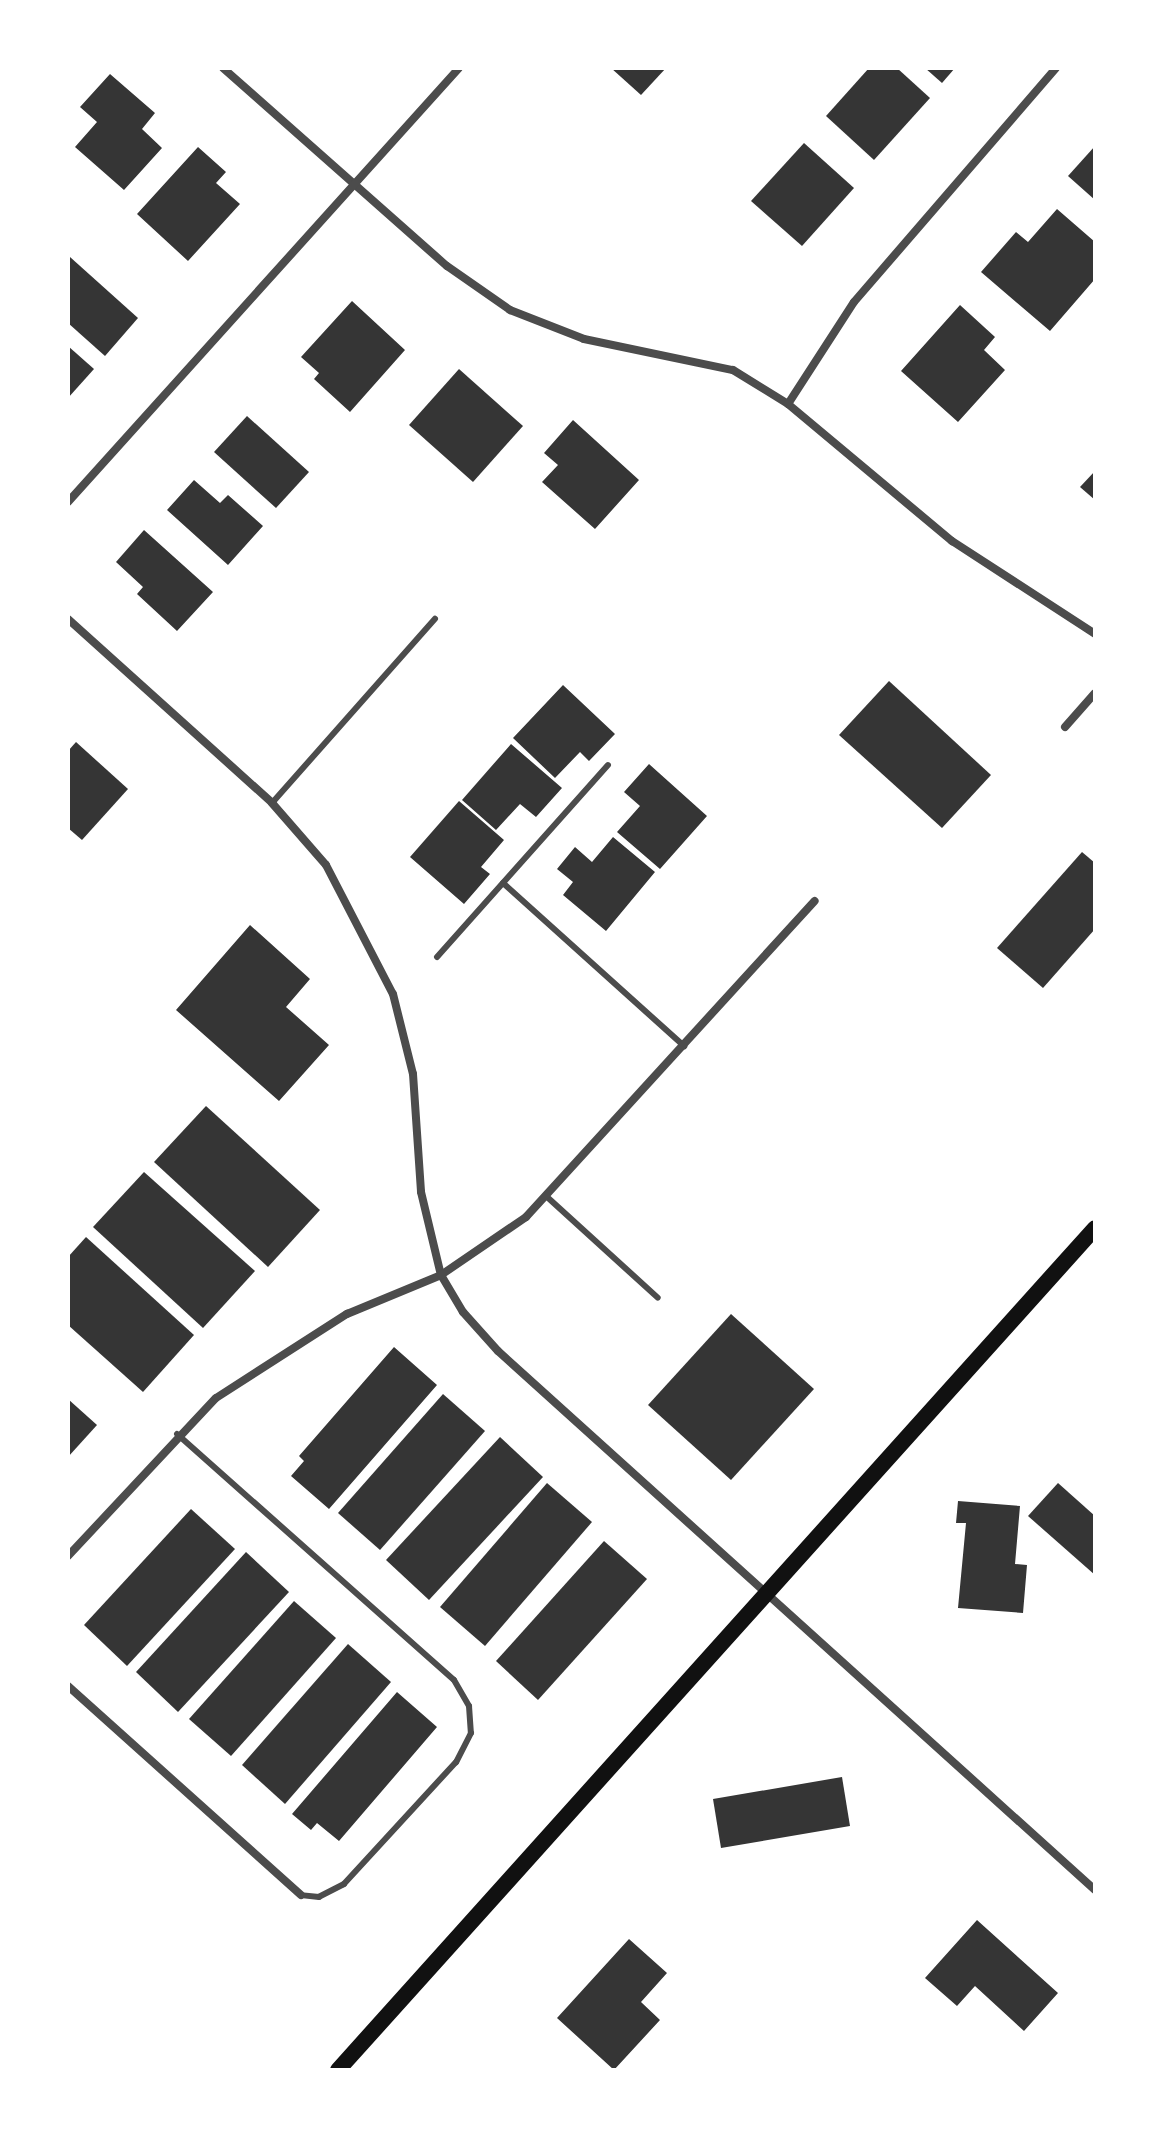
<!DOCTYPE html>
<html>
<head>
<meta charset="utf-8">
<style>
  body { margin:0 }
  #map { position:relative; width:1163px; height:2138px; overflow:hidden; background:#fff; font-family:Ubuntu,sans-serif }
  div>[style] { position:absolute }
  .building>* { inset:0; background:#353535 }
  .service>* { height:6px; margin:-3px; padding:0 3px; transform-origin:3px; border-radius:3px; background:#4c4c4c }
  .minor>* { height:8px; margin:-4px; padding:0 4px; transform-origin:4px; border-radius:4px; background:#4c4c4c }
  .secondary>* { height:16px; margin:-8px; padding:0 8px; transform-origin:8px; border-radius:8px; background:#111 }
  span { translate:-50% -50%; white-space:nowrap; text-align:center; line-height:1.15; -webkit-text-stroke:6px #fff; paint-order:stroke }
  .frame { position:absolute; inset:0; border:70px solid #fff; pointer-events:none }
</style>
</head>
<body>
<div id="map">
  <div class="building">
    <i style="clip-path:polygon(611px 68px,666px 68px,641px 95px)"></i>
    <i style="clip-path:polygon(869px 68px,897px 68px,930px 98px,874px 160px,826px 116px)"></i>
    <i style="clip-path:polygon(925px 68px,955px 68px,942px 83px)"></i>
    <i style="clip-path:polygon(110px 74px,155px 113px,142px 129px,162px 148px,124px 190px,75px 147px,97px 122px,80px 107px)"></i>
    <i style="clip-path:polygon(804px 143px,854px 188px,802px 246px,751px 201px)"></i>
    <i style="clip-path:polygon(1095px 146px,1095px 200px,1068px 176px)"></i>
    <i style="clip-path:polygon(198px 147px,226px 172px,216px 183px,240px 204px,188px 261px,137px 214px)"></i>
    <i style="clip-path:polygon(1057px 209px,1095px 242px,1095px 279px,1050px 331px,981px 272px,1016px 232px,1028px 242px)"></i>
    <i style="clip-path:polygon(70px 257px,138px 318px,105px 356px,68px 323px)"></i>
    <i style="clip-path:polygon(352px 301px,405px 350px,350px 412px,314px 379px,319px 373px,301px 357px)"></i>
    <i style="clip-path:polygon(960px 305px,995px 337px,984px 350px,1005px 370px,958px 422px,901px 371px)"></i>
    <i style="clip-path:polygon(68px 346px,94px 369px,68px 398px)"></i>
    <i style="clip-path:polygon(459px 369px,523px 426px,473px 482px,409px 425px)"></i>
    <i style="clip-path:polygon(247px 416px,309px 472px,276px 508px,214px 452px)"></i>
    <i style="clip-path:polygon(573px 420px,639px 480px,595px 529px,542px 482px,558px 465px,544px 453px)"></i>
    <i style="clip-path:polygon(1095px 471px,1095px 500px,1080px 487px)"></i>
    <i style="clip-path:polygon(194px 480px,220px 503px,228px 495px,263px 526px,228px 565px,167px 510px)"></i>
    <i style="clip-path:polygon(144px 530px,213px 592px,177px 631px,137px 594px,143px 587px,116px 562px)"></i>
    <i style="clip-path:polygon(889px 681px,991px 775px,942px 828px,839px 735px)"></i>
    <i style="clip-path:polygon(563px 685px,615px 734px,589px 761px,580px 752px,555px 778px,513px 738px)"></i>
    <i style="clip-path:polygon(76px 742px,128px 789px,82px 840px,68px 828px,68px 751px)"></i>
    <i style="clip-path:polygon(511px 744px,562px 788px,536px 817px,520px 804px,496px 830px,462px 800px)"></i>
    <i style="clip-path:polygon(649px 764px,707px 816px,660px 869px,617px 832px,640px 806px,624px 792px)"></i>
    <i style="clip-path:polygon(459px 801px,504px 840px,481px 867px,490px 874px,464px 904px,410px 857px)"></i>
    <i style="clip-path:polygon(613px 837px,655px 872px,606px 931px,563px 895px,573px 882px,557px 869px,575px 847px,592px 862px)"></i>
    <i style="clip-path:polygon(1082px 852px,1095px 863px,1095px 929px,1043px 988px,997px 948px)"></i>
    <i style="clip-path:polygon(250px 925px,310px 979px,286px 1007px,329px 1045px,279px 1101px,176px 1010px)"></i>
    <i style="clip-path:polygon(206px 1106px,320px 1210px,268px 1267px,154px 1162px)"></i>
    <i style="clip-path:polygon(144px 1172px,255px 1271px,203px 1328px,93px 1227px)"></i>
    <i style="clip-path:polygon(86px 1237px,194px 1335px,143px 1392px,68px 1325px,68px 1257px)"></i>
    <i style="clip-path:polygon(731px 1314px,814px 1389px,731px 1480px,648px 1405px)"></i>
    <i style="clip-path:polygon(394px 1347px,437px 1385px,329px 1509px,291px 1476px,304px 1461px,299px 1456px)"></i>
    <i style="clip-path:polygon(443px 1394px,485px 1431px,380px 1550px,338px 1513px)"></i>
    <i style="clip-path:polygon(68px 1399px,97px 1425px,68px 1457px)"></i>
    <i style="clip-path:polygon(500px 1437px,543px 1477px,429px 1600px,386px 1560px)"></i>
    <i style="clip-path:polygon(547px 1483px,592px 1522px,485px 1646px,440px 1607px)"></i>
    <i style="clip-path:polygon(1058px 1483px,1095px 1516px,1095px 1575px,1028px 1516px)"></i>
    <i style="clip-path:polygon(958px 1501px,1020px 1506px,1015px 1564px,1027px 1565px,1023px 1613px,958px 1608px,966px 1523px,956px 1523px)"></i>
    <i style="clip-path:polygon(191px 1509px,235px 1549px,127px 1666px,84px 1625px)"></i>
    <i style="clip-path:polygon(604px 1541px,647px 1579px,538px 1700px,496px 1661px)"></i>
    <i style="clip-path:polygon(246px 1552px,289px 1592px,178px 1712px,136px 1672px)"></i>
    <i style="clip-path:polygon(294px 1601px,336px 1638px,231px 1756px,189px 1719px)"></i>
    <i style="clip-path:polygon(348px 1644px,391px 1682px,285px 1804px,242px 1765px)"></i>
    <i style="clip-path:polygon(397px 1692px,437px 1727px,339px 1841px,317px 1823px,311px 1830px,292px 1814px)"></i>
    <i style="clip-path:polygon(842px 1777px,850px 1826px,721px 1848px,713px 1799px)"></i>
    <i style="clip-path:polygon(977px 1920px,1058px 1993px,1024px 2031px,975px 1986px,957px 2006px,925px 1978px)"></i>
    <i style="clip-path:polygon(629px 1939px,667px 1973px,641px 2002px,660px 2020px,614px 2070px,557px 2018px)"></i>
  </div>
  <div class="service">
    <i style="left:272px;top:803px;width:246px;rotate:-48.5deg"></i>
    <i style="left:503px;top:883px;width:244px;rotate:42deg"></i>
    <i style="left:437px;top:957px;width:257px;rotate:-48.3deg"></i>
    <i style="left:546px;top:1196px;width:151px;rotate:42.3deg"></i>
    <i style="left:177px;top:1434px;width:370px;rotate:41.6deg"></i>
    <i style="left:454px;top:1680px;width:30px;rotate:60deg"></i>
    <i style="left:469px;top:1706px;width:27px;rotate:86deg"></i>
    <i style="left:471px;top:1733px;width:33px;rotate:117deg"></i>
    <i style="left:456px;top:1762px;width:166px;rotate:132.6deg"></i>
    <i style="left:344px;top:1884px;width:28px;rotate:153deg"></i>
    <i style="left:319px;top:1897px;width:18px;rotate:-174deg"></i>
  </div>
  <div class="minor">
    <i style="left:223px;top:68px;width:299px;rotate:41.5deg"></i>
    <i style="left:447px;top:266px;width:77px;rotate:34.9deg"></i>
    <i style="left:510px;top:310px;width:79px;rotate:21.4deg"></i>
    <i style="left:584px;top:339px;width:152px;rotate:11.8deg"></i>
    <i style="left:733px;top:370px;width:65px;rotate:31.7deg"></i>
    <i style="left:788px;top:404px;width:214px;rotate:39.9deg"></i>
    <i style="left:952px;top:541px;width:171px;rotate:33deg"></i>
    <i style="left:788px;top:404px;width:121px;rotate:-57.1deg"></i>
    <i style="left:854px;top:302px;width:309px;rotate:-49.2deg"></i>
    <i style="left:68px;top:502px;width:584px;rotate:-47.98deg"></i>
    <i style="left:68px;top:619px;width:275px;rotate:42deg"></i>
    <i style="left:272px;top:803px;width:82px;rotate:48.9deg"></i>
    <i style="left:326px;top:865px;width:145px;rotate:62.6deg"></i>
    <i style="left:393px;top:994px;width:82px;rotate:76deg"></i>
    <i style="left:413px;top:1074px;width:118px;rotate:86.1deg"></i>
    <i style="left:421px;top:1192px;width:85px;rotate:76.5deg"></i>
    <i style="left:441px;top:1275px;width:43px;rotate:59.3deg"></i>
    <i style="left:463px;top:1312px;width:52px;rotate:48.1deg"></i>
    <i style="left:498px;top:1351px;width:804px;rotate:42.08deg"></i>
    <i style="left:1065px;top:727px;width:45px;rotate:-48.6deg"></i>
    <i style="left:68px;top:1556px;width:216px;rotate:-46.9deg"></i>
    <i style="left:216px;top:1398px;width:156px;rotate:-32.7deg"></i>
    <i style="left:347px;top:1314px;width:102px;rotate:-22.5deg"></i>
    <i style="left:441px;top:1275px;width:103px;rotate:-34.3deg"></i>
    <i style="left:526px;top:1217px;width:428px;rotate:-47.6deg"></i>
    <i style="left:68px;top:1686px;width:313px;rotate:41.9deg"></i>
  </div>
  <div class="secondary">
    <i style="left:338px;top:2070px;width:1132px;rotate:-48.04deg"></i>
  </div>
  <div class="frame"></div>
</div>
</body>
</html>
